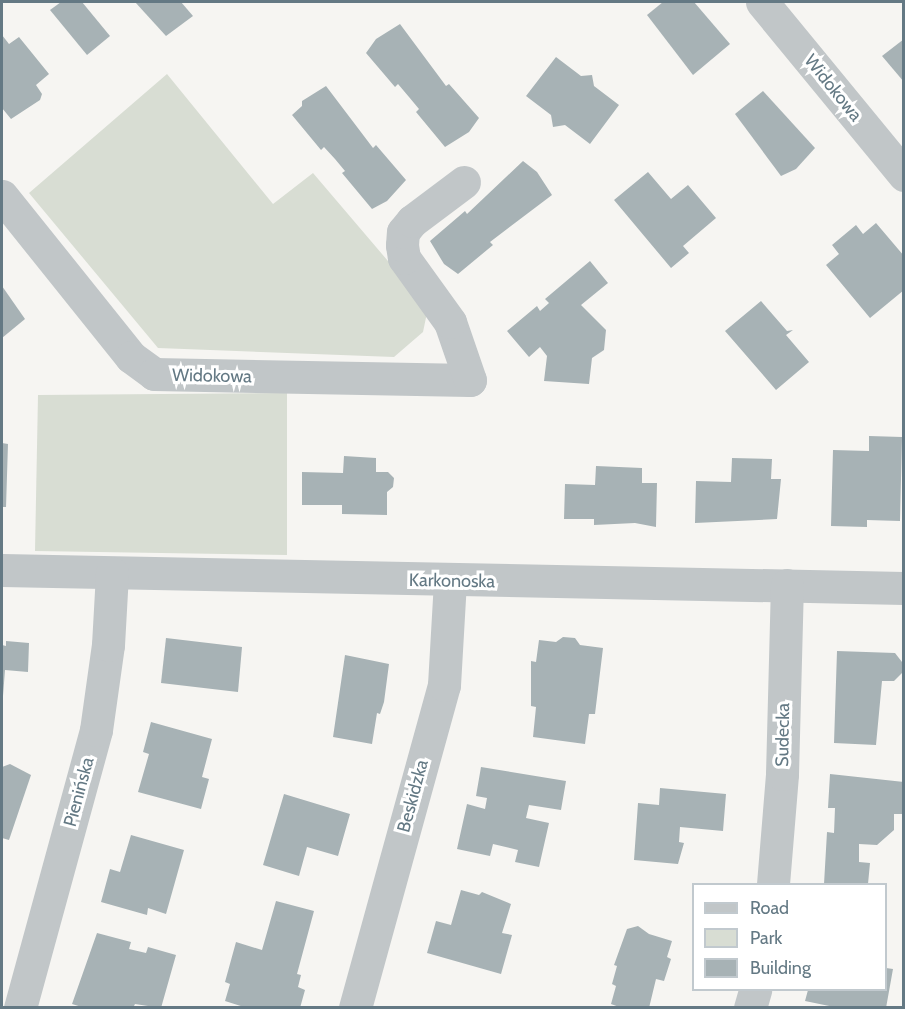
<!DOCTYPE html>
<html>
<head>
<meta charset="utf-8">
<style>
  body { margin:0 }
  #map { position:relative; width:905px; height:1009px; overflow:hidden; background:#f6f5f2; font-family:Cabin,sans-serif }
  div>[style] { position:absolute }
  .green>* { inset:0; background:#d8ddd3 }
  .building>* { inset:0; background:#a7b2b5 }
  .minor>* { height:33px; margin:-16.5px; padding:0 16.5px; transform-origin:16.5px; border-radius:16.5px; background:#c1c6c8 }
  span { translate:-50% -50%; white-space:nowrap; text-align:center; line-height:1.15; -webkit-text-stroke:6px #fff; paint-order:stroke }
  .street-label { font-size:18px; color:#647984 }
  .frame { position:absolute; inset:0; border:3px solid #647984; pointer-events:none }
  .legend { position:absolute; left:692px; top:883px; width:195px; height:108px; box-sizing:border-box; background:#fff; border:2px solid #c1c9ce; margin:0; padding:8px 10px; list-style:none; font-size:18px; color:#647984 }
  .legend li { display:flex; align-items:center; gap:12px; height:30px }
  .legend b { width:30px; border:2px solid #c1c9ce }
</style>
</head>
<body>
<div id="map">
  <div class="green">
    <i style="clip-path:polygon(167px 74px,273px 204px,313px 173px,428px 308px,423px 332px,394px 357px,158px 348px,29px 193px)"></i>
    <i style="clip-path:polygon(287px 393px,287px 555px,35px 551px,38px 395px)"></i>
  </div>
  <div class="building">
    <i style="clip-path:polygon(61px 2px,82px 2px,110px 36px,87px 55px,50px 10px)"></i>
    <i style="clip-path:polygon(135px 2px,181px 2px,193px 16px,166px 36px)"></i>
    <i style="clip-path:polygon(663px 2px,694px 2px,730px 44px,693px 75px,647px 15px)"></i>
    <i style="clip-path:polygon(400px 24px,446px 86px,449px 84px,479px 118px,469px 132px,445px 147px,416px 112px,419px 109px,409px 97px,398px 84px,395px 87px,366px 53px,376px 39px)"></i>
    <i style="clip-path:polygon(2px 35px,9px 44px,19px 37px,49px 74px,36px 85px,42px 94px,40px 100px,11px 119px,2px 108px)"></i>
    <i style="clip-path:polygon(904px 39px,904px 82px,882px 56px)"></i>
    <i style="clip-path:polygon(556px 57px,581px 76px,592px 75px,594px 86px,619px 105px,590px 144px,565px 125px,553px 127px,551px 115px,526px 96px)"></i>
    <i style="clip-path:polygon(326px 86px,373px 148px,376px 145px,406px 180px,387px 201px,372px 209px,342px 173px,345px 171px,335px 159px,324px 147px,321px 150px,292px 115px,302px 106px,302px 101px)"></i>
    <i style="clip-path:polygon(763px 91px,815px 148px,796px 169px,781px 176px,735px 114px)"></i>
    <i style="clip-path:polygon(523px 161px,537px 172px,552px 195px,490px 242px,493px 245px,458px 274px,444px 264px,430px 241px,465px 211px,467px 214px)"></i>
    <i style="clip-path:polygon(648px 172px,671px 199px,688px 185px,716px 218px,683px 246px,689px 253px,671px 268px,614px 200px)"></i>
    <i style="clip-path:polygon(876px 223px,904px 256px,904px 290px,870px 318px,826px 265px,839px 254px,832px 245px,856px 225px,863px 234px)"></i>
    <i style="clip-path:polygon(590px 261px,608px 283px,581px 305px,606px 330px,604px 350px,592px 358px,589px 384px,544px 381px,547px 356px,540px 347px,529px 357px,507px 331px,537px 306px,540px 311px,549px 303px,545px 299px)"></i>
    <i style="clip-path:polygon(2px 286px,25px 319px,2px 338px)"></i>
    <i style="clip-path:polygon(761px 301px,787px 331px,793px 330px,786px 335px,809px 362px,776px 390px,725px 331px)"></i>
    <i style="clip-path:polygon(869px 436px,902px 437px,900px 521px,867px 520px,867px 527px,831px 526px,833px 450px,869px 451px)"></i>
    <i style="clip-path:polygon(2px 443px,8px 444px,6px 507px,2px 507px)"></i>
    <i style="clip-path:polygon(344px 456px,376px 458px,376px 472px,388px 472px,394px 478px,393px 487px,387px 492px,387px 515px,342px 514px,342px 505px,302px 505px,302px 472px,343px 473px)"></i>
    <i style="clip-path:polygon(732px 458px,772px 459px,771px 479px,781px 479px,777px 519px,695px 523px,696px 481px,731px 482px)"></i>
    <i style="clip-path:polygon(596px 466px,642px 468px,642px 483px,657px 483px,656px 527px,635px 523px,594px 525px,594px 519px,564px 519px,565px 484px,595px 485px)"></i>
    <i style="clip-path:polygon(563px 637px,575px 638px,580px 645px,603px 648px,595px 714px,589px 714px,585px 744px,533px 737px,536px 707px,531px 706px,531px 661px,536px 662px,539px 640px,556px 642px)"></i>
    <i style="clip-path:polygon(166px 638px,242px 647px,238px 692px,161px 683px)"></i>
    <i style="clip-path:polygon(6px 641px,29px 643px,28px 672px,5px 670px,2px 709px,2px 645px,6px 646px)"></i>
    <i style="clip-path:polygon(837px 651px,895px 653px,902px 662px,902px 673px,894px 681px,882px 681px,876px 745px,834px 743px)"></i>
    <i style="clip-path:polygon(345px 655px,389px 664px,384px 702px,380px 714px,377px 713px,372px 744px,333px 737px)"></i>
    <i style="clip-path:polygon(151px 722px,212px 739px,202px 777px,209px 779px,201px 809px,138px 792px,149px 754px,143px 752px)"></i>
    <i style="clip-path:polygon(10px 764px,31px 775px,9px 840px,2px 838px,2px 767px)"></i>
    <i style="clip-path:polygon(481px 767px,566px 781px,561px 810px,529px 805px,526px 818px,549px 823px,539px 867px,515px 862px,518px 850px,493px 844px,490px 856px,457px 849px,467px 804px,485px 809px,487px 798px,476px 796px)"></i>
    <i style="clip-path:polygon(830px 774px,904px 782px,904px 814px,894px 814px,894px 830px,877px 845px,859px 844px,859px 862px,870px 863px,868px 884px,824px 884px,827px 832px,834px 833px,835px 808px,828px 808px)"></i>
    <i style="clip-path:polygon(660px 788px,726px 794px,723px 831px,680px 827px,679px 842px,684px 843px,678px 864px,634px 860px,638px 803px,659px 805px)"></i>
    <i style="clip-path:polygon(284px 794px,350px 814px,338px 856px,307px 847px,299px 876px,263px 865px)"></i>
    <i style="clip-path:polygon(131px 835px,184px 850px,166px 914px,148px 908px,147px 915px,101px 902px,110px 869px,120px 872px)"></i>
    <i style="clip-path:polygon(461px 890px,479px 895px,482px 892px,511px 904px,502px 933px,512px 935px,501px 974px,427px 953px,436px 921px,451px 925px)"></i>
    <i style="clip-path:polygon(276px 901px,314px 911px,297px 974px,301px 975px,298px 987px,305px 990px,300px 1008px,247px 1008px,225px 1001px,230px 984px,225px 982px,236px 942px,262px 950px)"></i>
    <i style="clip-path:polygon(638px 926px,649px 934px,672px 941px,667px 957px,671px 959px,664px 981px,656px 979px,649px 1008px,622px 1008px,611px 1004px,616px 986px,612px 984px,617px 966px,614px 965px,627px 929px)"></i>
    <i style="clip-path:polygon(97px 933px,131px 942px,129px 949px,146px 953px,148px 947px,176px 955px,161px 1008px,135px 1004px,133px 1008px,85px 1008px,72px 1004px)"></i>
    <i style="clip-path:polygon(886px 968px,893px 969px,886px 1008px,839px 1008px,805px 1001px,808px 990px,886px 990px)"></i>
  </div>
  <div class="minor">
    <i style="left:762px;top:2px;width:224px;rotate:50.6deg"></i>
    <i style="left:2px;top:196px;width:206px;rotate:51.3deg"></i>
    <i style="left:131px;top:357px;width:29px;rotate:36deg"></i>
    <i style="left:154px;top:374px;width:316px;rotate:1.1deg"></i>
    <i style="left:470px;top:380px;width:61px;rotate:-109deg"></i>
    <i style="left:450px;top:322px;width:79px;rotate:-125.7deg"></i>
    <i style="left:404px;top:258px;width:13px;rotate:-99deg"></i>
    <i style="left:402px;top:245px;width:13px;rotate:-86deg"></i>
    <i style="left:403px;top:232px;width:14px;rotate:-51deg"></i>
    <i style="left:412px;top:221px;width:65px;rotate:-36.9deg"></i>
    <i style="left:2px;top:570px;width:902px;rotate:1.14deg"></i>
    <i style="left:773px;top:884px;width:110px;rotate:-85.3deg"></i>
    <i style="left:782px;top:774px;width:189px;rotate:-88.5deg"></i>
    <i style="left:20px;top:1008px;width:288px;rotate:-74.7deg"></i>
    <i style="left:96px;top:730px;width:86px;rotate:-82deg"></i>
    <i style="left:108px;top:645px;width:72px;rotate:-86.8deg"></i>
    <i style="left:355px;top:1008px;width:335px;rotate:-74.6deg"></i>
    <i style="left:444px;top:685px;width:103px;rotate:-86.7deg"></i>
    <i style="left:750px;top:1008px;width:19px;rotate:-74deg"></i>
  </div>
  <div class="street-label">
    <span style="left:833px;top:88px;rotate:51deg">Widokowa</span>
    <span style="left:212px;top:376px;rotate:1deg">Widokowa</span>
    <span style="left:452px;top:581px;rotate:1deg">Karkonoska</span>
    <span style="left:783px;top:735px;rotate:-89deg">Sudecka</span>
    <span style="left:79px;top:792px;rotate:-75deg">Pienińska</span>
    <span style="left:413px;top:796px;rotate:-75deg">Beskidzka</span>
  </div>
  <div class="frame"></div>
  <ul class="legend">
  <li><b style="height:8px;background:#c1c6c8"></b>Road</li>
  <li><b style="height:16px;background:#d8ddd3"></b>Park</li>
  <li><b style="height:16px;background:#a7b2b5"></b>Building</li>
  </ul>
</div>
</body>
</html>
